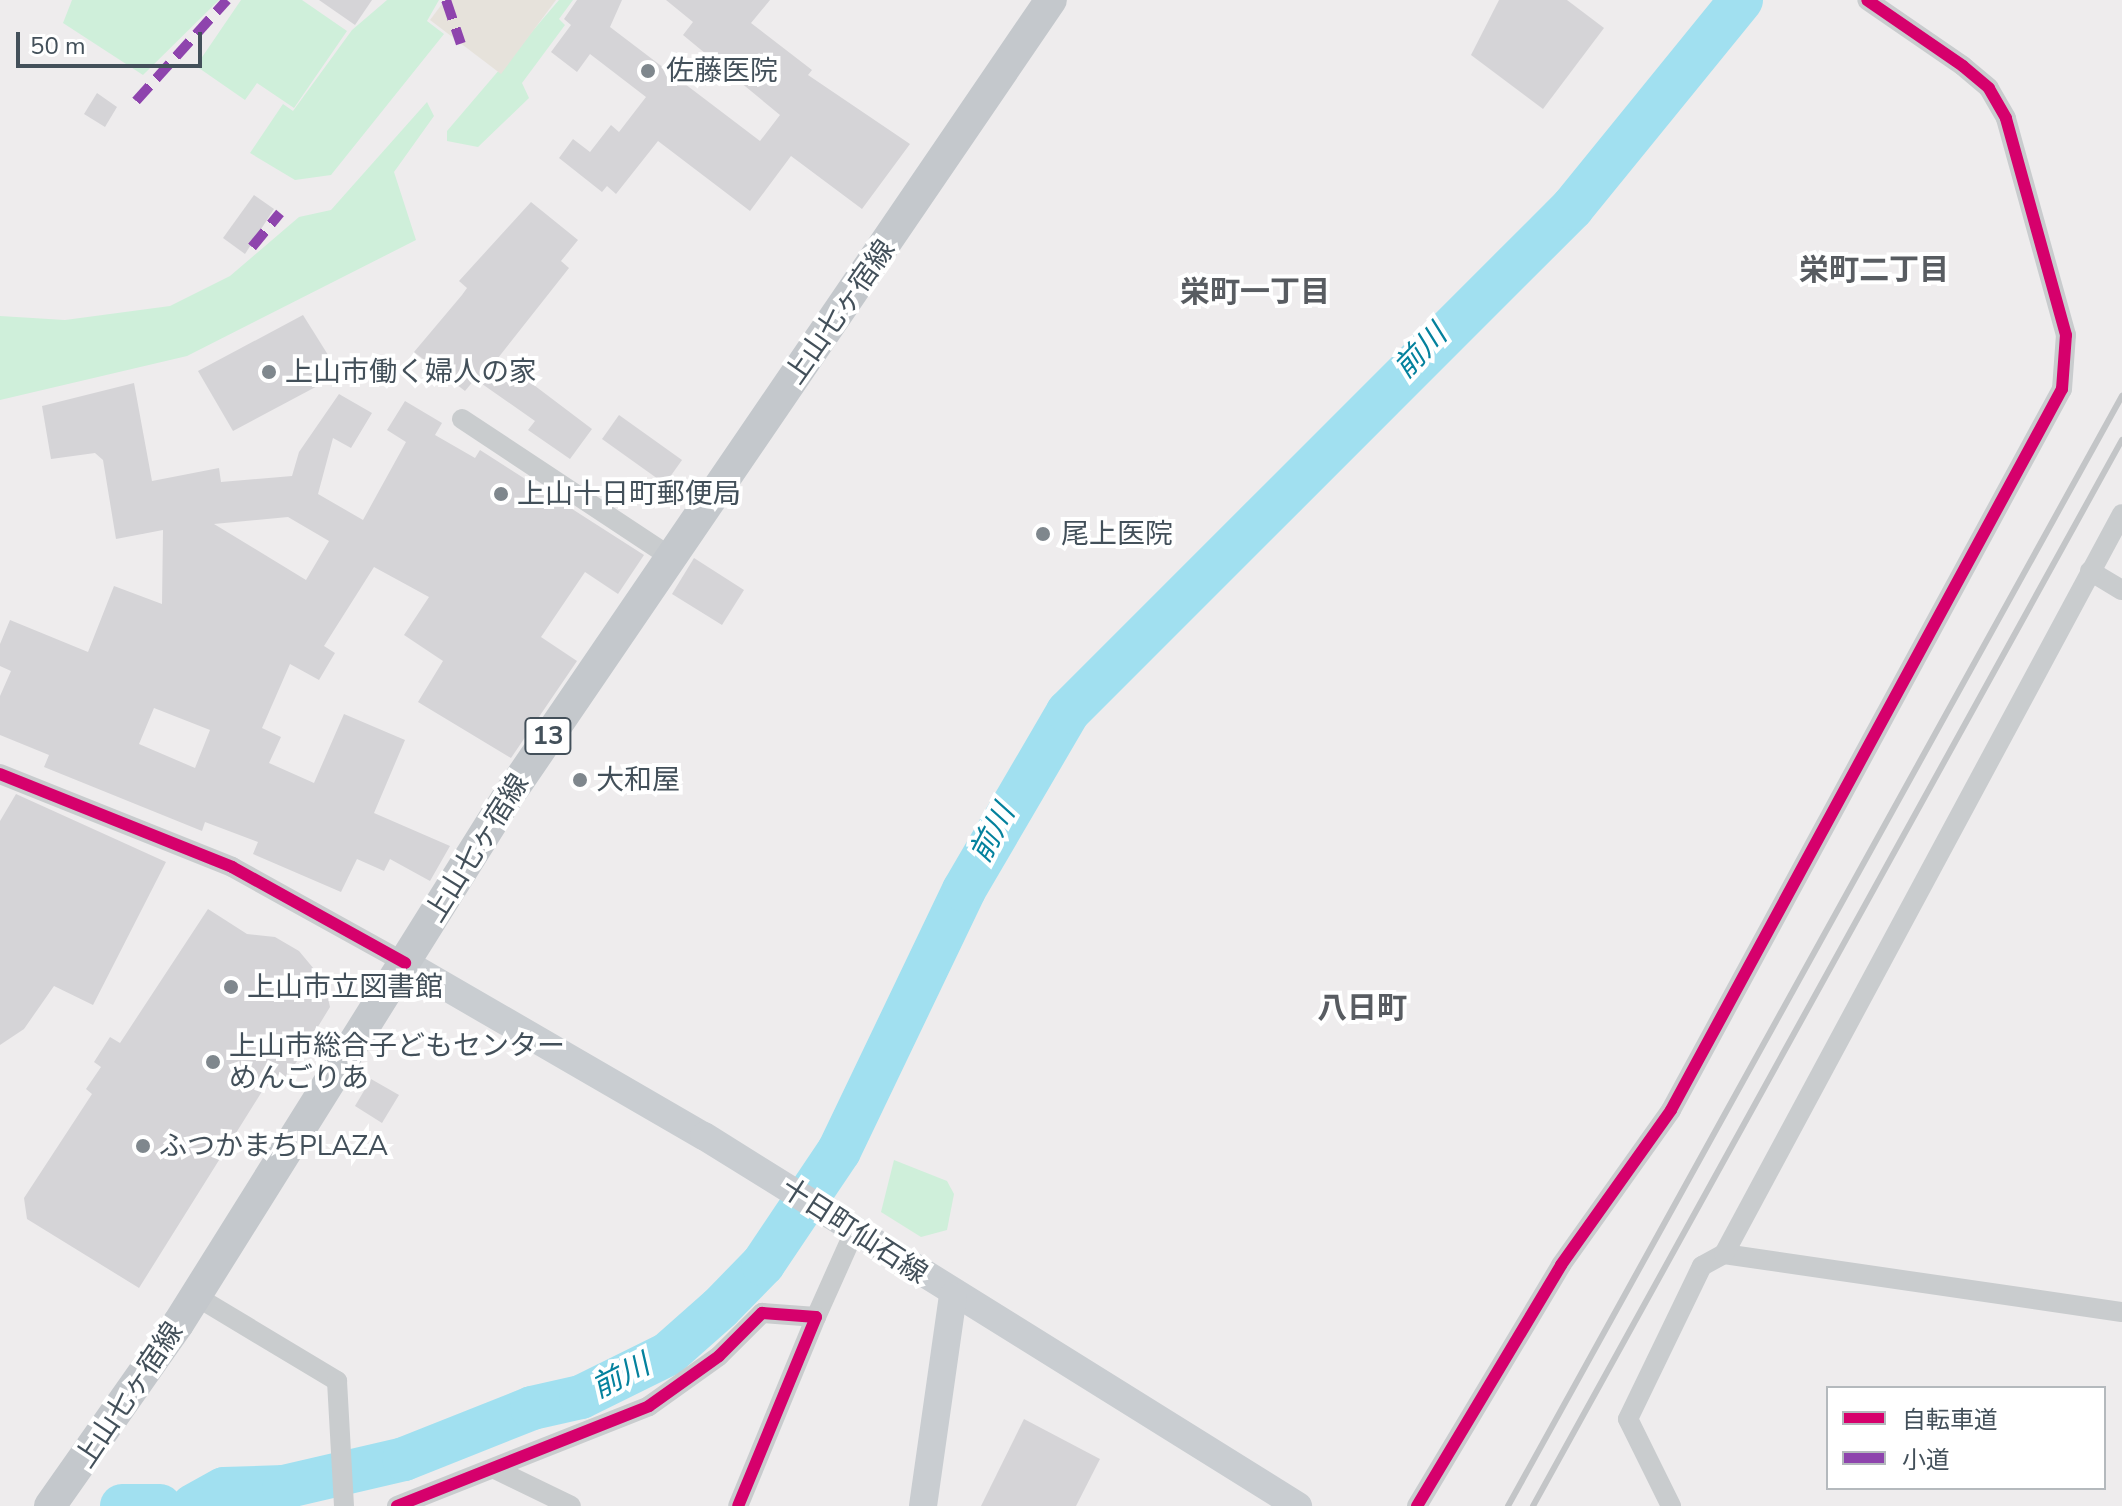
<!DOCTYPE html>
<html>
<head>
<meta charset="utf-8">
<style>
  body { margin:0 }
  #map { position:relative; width:2122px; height:1506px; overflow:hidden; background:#eeeced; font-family:"Nunito Sans","Noto Sans JP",sans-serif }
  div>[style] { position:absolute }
  .green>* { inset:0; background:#cfefda }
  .sand>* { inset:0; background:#e6e2db }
  .river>* { height:44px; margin:-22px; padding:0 22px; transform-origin:22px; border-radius:22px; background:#a1e0f0 }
  .building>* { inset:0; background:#d5d4d7 }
  .street>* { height:20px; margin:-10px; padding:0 10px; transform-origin:10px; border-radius:10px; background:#c9ccce }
  .secondary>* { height:28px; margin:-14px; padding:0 14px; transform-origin:14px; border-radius:14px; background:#c9cdd1 }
  .primary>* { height:32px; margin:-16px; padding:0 16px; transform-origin:16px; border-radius:16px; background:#c4c8cc }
  .rail>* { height:6px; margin:-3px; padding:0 3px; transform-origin:3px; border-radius:3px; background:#c3c5c7 }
  .quiet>* { height:10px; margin-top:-5px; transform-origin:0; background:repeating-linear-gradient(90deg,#8e44ad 0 20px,transparent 0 30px) }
  .cycleway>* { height:12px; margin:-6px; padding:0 6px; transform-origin:6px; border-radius:6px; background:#d6006c }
  .dots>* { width:22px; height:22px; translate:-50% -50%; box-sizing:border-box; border:4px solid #fff; border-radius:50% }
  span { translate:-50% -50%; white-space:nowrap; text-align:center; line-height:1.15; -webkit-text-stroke:8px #fff; paint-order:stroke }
  .shield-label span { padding:2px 6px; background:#fff; border:2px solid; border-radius:6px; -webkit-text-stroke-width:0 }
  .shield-label { font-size:26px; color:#43505a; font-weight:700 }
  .poi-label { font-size:28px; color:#43505a }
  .left { translate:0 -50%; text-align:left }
  .street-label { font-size:28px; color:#43505a }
  .neighbourhood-label { font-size:30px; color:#585c61; font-weight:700 }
  .water-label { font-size:30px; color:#04819d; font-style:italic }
  .legend { position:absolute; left:1826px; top:1386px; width:280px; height:104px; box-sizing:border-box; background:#fff; border:2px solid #b4b9bd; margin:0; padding:10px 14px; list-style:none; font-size:24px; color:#43505a }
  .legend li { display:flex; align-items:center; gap:16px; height:40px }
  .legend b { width:40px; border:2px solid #b4b9bd }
  .scale { position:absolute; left:16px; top:32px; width:186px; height:36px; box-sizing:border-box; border:4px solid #43505a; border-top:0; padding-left:10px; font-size:24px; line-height:28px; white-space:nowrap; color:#43505a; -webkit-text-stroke:6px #fff; paint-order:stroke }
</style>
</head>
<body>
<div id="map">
  <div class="green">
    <i style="clip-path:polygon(72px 0,219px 0,143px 75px,63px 23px)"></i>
    <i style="clip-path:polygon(241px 0,302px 0,347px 31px,294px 108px,257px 83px,245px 100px,196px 66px)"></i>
    <i style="clip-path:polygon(387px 0,439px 0,427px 21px,444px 34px,331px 175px,295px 180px,250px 153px,283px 104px,293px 111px,352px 30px)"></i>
    <i style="clip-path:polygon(559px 0,573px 0,559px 19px,565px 25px,522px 83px,529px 98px,478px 147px,447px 141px,447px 131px)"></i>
    <i style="clip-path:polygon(427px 102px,434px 116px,394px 172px,416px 240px,187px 356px,0 400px,0 316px,65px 320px,170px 306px,230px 276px,299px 217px,331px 210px)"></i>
    <i style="clip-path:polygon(894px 1160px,947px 1181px,954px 1194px,947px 1230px,921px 1237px,881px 1212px)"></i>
  </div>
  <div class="sand">
    <i style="clip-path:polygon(445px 0,556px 0,501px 74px,430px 20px)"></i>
  </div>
  <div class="river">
    <i style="left:122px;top:1506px;width:38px"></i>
    <i style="left:193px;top:1506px;width:35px;rotate:-29deg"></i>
    <i style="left:224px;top:1489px;width:60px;rotate:-1.9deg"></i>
    <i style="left:284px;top:1487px;width:123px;rotate:-13.1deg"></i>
    <i style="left:404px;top:1459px;width:138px;rotate:-21.7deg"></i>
    <i style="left:532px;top:1408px;width:50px;rotate:-12.7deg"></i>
    <i style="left:581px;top:1397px;width:97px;rotate:-26.3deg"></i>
    <i style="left:668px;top:1354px;width:69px;rotate:-41.5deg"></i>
    <i style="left:720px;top:1308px;width:62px;rotate:-45.7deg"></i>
    <i style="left:763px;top:1264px;width:136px;rotate:-56.1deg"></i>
    <i style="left:839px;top:1151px;width:289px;rotate:-64.4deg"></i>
    <i style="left:964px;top:890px;width:206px;rotate:-59.7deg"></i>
    <i style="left:1068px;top:712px;width:713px;rotate:-45deg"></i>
    <i style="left:1572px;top:208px;width:268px;rotate:-50.9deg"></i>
  </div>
  <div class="building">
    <i style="clip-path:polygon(319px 0,372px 0,355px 25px)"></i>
    <i style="clip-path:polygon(577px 0,622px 0,610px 27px,760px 141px,780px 115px,683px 35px,693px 22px,666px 0,770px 0,751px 23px,812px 70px,808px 75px,910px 144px,862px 209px,791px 156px,750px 211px,658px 141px,616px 194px,607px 186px,602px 192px,559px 158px,573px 139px,590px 152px,611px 125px,619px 132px,646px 97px,590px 54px,577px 72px,551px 52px,571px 25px,564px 19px)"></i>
    <i style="clip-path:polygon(1499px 0,1567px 0,1604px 28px,1543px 109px,1471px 55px)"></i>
    <i style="clip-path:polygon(97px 93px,117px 107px,105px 127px,84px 114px)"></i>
    <i style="clip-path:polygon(254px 195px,274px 209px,245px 254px,223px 238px)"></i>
    <i style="clip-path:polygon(531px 202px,578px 240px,561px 261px,569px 268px,498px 358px,592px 429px,570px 459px,528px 430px,535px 421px,475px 379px,465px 391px,414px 352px,462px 295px,467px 288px,459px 281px)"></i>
    <i style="clip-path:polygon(303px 315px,340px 374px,233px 431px,198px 371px)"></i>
    <i style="clip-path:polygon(evenodd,134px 383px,152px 481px,219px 468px,221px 482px,292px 476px,299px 452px,339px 394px,372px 413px,351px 448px,333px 438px,318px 494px,363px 520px,406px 442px,387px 430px,405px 401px,442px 423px,435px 435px,475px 458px,480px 450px,644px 555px,618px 594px,585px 572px,541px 637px,577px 661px,511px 758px,418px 702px,443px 661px,404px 635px,429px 597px,374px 567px,324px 646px,335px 653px,319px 680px,290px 664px,262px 728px,281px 737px,269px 763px,314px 783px,344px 714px,405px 740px,374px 813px,450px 846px,430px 881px,390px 859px,384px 871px,357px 859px,341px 892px,253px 854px,258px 842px,205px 822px,202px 831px,44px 767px,49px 755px,0 735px,0 696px,11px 671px,0 666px,0 644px,10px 620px,88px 652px,114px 586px,162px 604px,163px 530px,116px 539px,103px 460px,95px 453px,51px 459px,42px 406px,134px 383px,288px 517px,329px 541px,306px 580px,214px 524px,288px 517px,134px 383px,154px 708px,210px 730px,195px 768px,139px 744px,154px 708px)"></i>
    <i style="clip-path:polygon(619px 415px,682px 460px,665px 484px,602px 439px)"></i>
    <i style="clip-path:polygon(694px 558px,744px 590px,722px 625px,672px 594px)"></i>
    <i style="clip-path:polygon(16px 794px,166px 862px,93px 1005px,54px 986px,24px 1029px,0 1045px,0 821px)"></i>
    <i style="clip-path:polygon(208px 909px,247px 934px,275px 937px,299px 951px,324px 981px,330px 1007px,278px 1092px,266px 1085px,139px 1288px,27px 1219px,24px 1198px,92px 1094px,86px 1089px,101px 1067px,94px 1062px,110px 1037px,120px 1043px)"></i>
    <i style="clip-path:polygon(371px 1079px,399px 1095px,382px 1123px,355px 1106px)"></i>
    <i style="clip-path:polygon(1024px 1419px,1100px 1459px,1076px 1506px,981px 1506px)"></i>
  </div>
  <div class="street">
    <i style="left:462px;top:419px;width:248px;rotate:33.5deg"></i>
    <i style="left:2090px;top:571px;width:37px;rotate:31deg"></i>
    <i style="left:0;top:774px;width:250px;rotate:21.8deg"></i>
    <i style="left:232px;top:867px;width:198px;rotate:29deg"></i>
    <i style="left:1724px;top:1254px;width:402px;rotate:8.3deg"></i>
    <i style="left:194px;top:1295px;width:167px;rotate:31deg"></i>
    <i style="left:337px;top:1381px;width:125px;rotate:86.8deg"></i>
    <i style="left:816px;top:1317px;width:95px;rotate:-65.9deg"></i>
    <i style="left:497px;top:1470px;width:82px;rotate:25.9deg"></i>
    <i style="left:397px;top:1506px;width:271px;rotate:-21.6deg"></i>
    <i style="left:649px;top:1406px;width:86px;rotate:-35.5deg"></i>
    <i style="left:719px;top:1356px;width:61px;rotate:-45deg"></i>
    <i style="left:762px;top:1313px;width:54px;rotate:4.2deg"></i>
    <i style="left:816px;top:1317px;width:204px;rotate:112.4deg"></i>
    <i style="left:1417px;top:1506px;width:281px;rotate:-59.1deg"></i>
    <i style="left:1561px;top:1265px;width:190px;rotate:-54.6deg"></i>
    <i style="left:1671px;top:1110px;width:820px;rotate:-61.53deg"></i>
    <i style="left:2062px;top:389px;width:54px;rotate:-85.8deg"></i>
    <i style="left:2066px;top:335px;width:225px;rotate:-105.5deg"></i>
    <i style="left:2006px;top:118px;width:34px;rotate:-120deg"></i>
    <i style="left:1989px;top:88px;width:34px;rotate:-140deg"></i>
    <i style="left:1963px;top:66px;width:116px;rotate:-145.5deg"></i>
    <i style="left:1671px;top:1506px;width:97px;rotate:-116.3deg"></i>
    <i style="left:1628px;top:1419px;width:170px;rotate:-64.2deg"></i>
    <i style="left:1702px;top:1266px;width:25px;rotate:-29deg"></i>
    <i style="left:1724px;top:1254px;width:840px;rotate:-61.73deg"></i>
  </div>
  <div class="secondary">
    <i style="left:405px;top:963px;width:345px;rotate:30.1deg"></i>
    <i style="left:704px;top:1136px;width:700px;rotate:31.92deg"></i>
    <i style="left:923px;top:1506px;width:212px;rotate:-81.9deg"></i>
  </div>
  <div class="primary">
    <i style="left:50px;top:1506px;width:223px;rotate:-54.9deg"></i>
    <i style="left:178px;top:1324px;width:624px;rotate:-57.97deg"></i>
    <i style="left:509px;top:795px;width:962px;rotate:-55.72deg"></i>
  </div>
  <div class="rail">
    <i style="left:1508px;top:1506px;width:1269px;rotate:-61.05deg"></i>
    <i style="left:1533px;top:1506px;width:1218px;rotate:-61.08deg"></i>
  </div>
  <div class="quiet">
    <i style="left:446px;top:0;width:46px;rotate:71.2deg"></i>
    <i style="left:136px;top:101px;width:136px;rotate:-48deg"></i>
    <i style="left:252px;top:247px;width:44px;rotate:-50.5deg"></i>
  </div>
  <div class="cycleway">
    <i style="left:0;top:774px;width:250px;rotate:21.8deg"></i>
    <i style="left:232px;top:867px;width:198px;rotate:29deg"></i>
    <i style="left:397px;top:1506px;width:271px;rotate:-21.6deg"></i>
    <i style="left:649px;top:1406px;width:86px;rotate:-35.5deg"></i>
    <i style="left:719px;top:1356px;width:61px;rotate:-45deg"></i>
    <i style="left:762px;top:1313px;width:54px;rotate:4.2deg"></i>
    <i style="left:816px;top:1317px;width:204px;rotate:112.4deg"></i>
    <i style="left:1417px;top:1506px;width:281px;rotate:-59.1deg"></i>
    <i style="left:1561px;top:1265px;width:190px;rotate:-54.6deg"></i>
    <i style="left:1671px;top:1110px;width:820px;rotate:-61.53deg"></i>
    <i style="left:2062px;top:389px;width:54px;rotate:-85.8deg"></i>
    <i style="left:2066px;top:335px;width:225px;rotate:-105.5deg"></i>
    <i style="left:2006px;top:118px;width:34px;rotate:-120deg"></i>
    <i style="left:1989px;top:88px;width:34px;rotate:-140deg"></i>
    <i style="left:1963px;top:66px;width:116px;rotate:-145.5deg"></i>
  </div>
  <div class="dots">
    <i style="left:648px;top:71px;background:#7f878d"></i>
    <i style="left:269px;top:372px;background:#7f878d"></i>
    <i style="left:501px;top:494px;background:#7f878d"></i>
    <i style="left:1043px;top:534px;background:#7f878d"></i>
    <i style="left:580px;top:780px;background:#7f878d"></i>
    <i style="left:231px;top:987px;background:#7f878d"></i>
    <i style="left:213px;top:1062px;background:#7f878d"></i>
    <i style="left:143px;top:1146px;background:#7f878d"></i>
  </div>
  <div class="shield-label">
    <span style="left:548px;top:736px">13</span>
  </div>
  <div class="poi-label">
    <span class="left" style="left:666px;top:71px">佐藤医院</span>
    <span class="left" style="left:285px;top:372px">上山市働く婦人の家</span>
    <span class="left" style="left:517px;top:494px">上山十日町郵便局</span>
    <span class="left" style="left:1061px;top:534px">尾上医院</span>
    <span class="left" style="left:596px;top:780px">大和屋</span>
    <span class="left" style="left:247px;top:987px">上山市立図書館</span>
    <span class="left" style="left:229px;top:1062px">上山市総合子どもセンター<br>めんごりあ</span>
    <span class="left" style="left:159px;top:1146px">ふつかまちPLAZA</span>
  </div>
  <div class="street-label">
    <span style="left:840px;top:312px;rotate:-55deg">上山七ヶ宿線</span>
    <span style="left:477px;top:848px;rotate:-58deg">上山七ヶ宿線</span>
    <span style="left:854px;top:1231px;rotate:33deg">十日町仙石線</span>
    <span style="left:129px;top:1395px;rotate:-56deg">上山七ヶ宿線</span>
  </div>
  <div class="neighbourhood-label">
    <span style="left:1874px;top:271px">栄町二丁目</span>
    <span style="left:1255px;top:293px">栄町一丁目</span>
    <span style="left:1362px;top:1009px">八日町</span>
  </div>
  <div class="water-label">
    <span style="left:1421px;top:352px;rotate:-46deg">前川</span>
    <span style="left:993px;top:834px;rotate:-62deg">前川</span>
    <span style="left:621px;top:1377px;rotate:-27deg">前川</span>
  </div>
  <ul class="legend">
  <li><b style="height:10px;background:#d6006c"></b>自転車道</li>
  <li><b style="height:10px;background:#8e44ad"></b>小道</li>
  </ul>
  <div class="scale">50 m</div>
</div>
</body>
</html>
